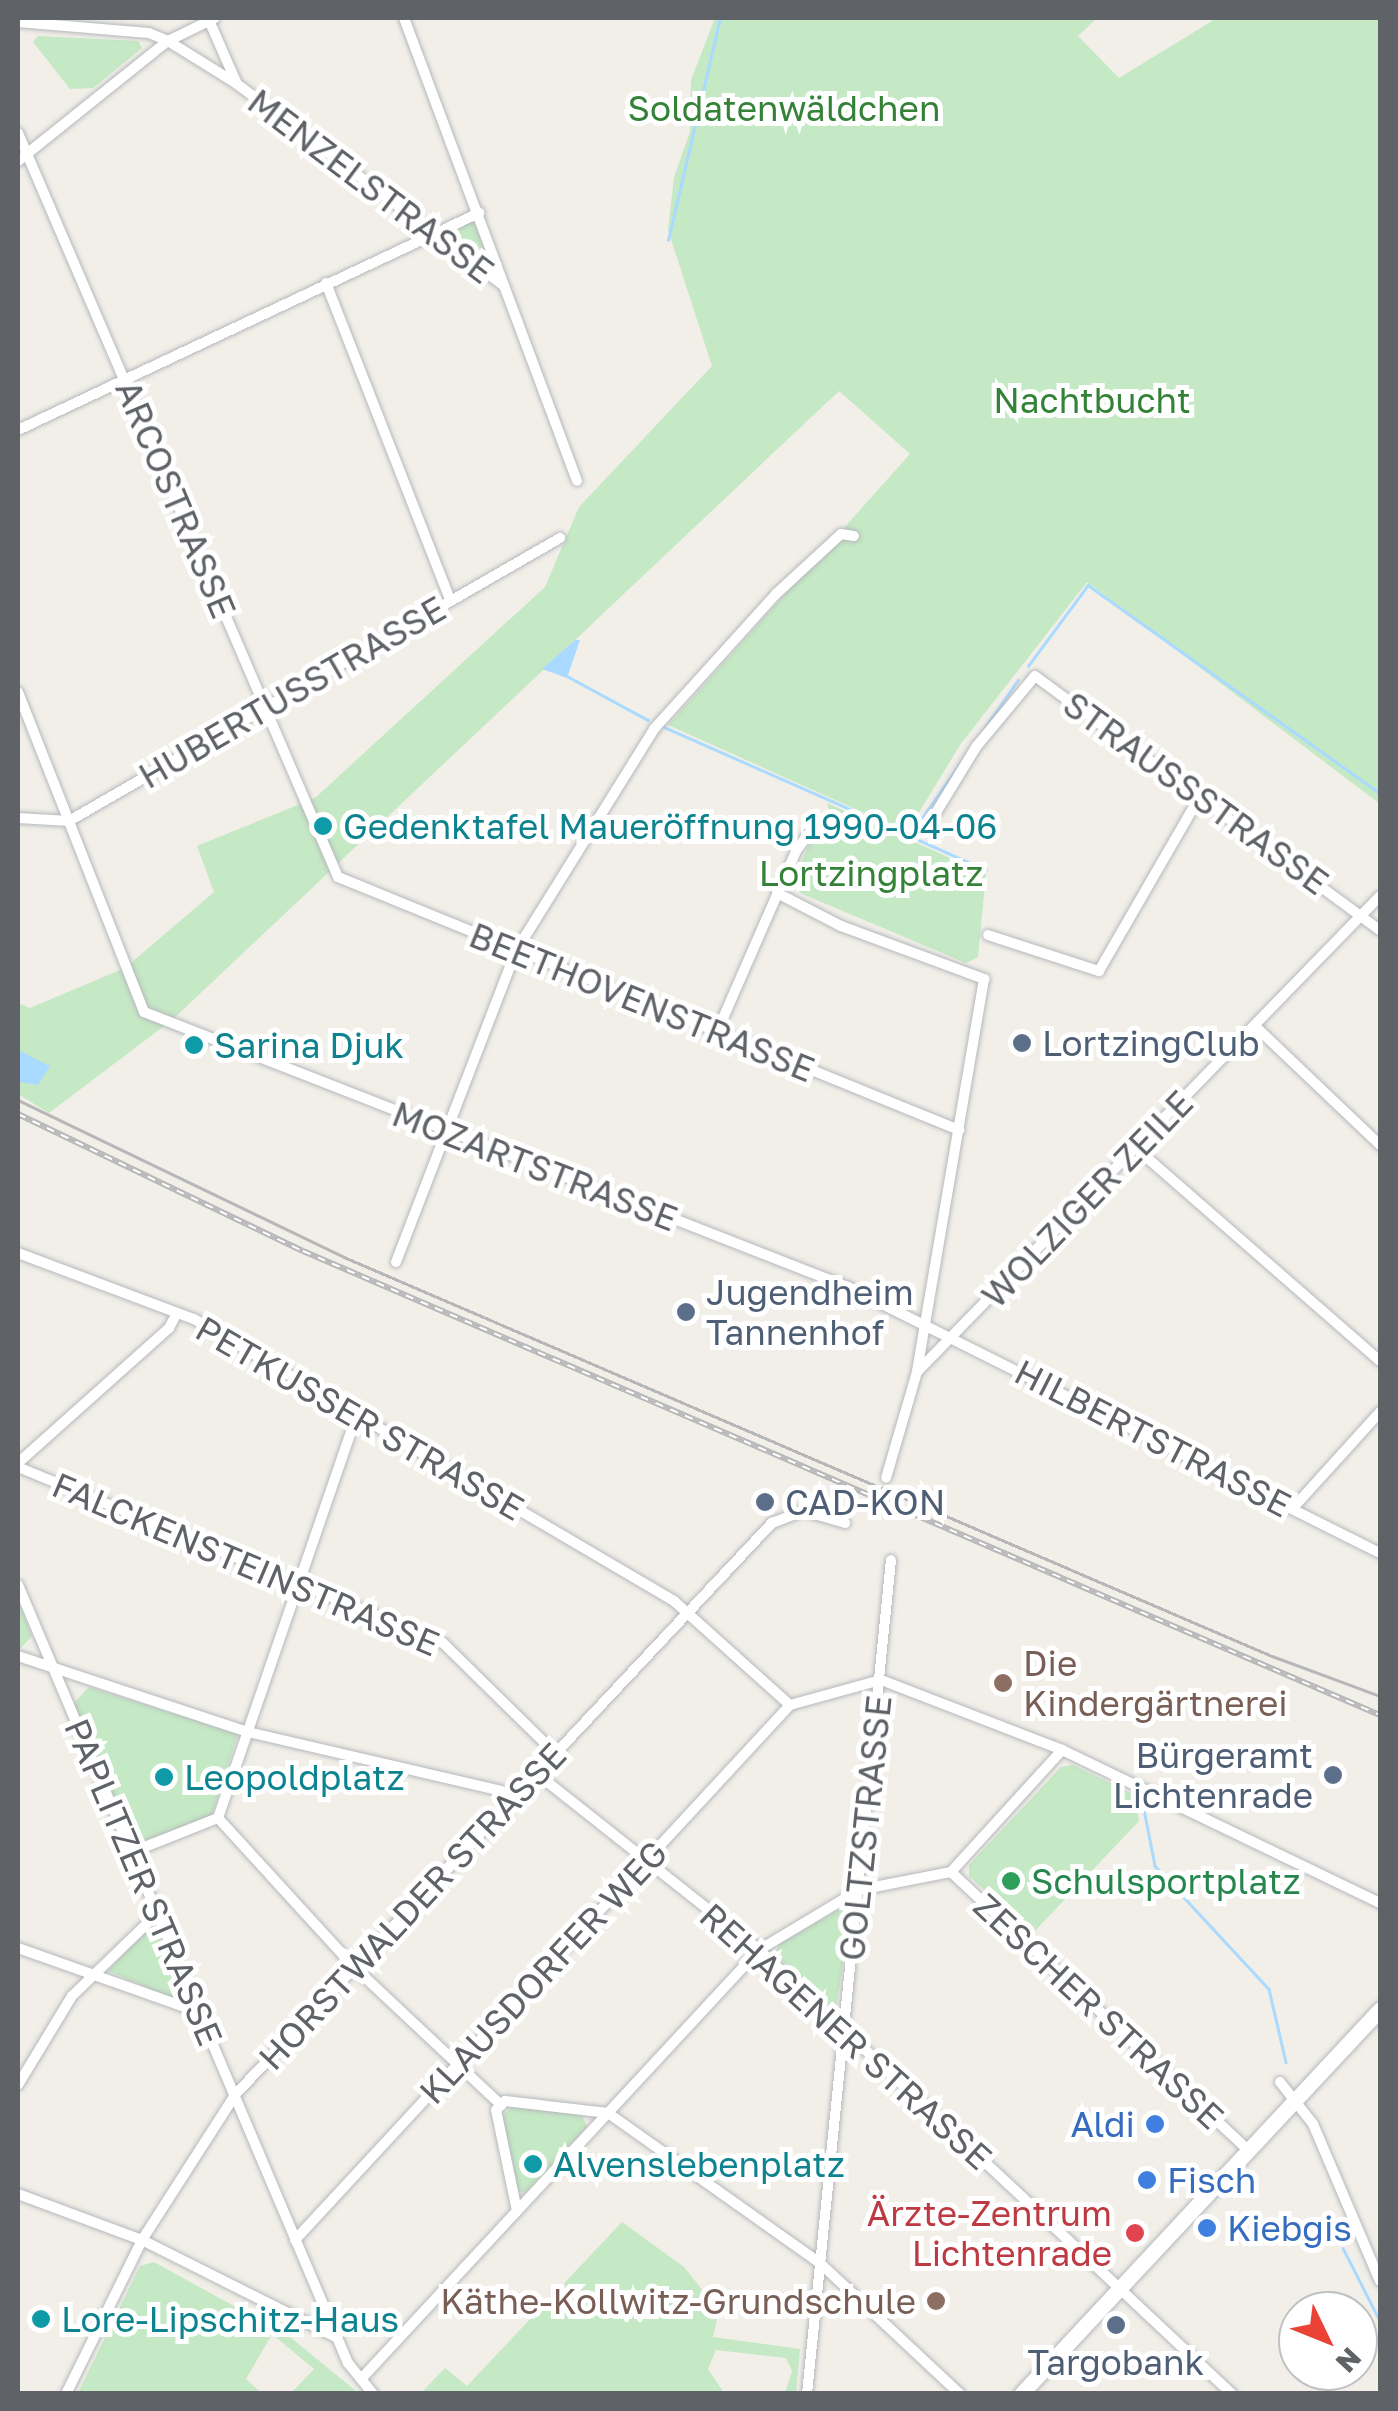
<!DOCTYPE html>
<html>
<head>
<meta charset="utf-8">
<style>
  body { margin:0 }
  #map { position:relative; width:1398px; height:2411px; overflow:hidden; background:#f1efe8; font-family:"Golos Text",sans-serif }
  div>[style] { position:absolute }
  .green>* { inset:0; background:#c5e8c5 }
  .water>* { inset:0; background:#aadaff }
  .stream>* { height:2.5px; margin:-1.25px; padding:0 1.25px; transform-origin:1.25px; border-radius:1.25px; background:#aadaff }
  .roads { filter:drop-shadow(0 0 2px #b5b8bc) drop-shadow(0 0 2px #b5b8bc) }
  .street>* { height:10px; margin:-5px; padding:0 5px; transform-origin:5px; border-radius:5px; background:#fff }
  .secondary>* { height:15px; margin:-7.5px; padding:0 7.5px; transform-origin:7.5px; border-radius:7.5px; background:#fff }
  .tram>* { height:2.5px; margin:-1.25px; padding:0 1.25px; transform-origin:1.25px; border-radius:1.25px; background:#b6b7b8 }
  .rail>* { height:6px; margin-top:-3px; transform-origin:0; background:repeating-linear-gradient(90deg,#fff 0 8px,#b6b7b8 0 16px); box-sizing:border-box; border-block:2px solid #b6b7b8 }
  .dots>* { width:28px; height:28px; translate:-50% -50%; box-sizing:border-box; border:5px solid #fff; border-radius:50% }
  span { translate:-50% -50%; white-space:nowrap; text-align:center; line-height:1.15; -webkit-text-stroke:10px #fff; paint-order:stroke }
  .park-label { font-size:35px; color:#348238 }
  .street-label { font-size:35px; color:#5f6368 }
  .culture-label { font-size:35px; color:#0d838f }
  .left { translate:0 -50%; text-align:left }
  .service-label { font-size:35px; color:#4e5e75 }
  .right { translate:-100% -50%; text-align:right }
  .education-label { font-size:35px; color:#785e54 }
  .leisure-label { font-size:35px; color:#27864d }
  .shop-label { font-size:35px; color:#366cbe }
  .health-label { font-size:35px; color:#be3a42 }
  .frame { position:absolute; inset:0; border:20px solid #5f6368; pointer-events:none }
  .north { position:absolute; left:1278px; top:2291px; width:100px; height:100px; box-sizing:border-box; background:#fff; border:2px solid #bfc1c3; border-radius:50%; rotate:133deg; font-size:28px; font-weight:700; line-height:40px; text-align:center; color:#5f6368 }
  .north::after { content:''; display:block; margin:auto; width:35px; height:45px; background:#ea4335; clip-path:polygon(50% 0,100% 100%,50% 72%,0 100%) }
</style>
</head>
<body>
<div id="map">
  <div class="green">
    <i style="clip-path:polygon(715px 18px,1097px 18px,1078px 36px,1119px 78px,1217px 18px,1380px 18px,1380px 804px,1087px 582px,960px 745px,918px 814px,900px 829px,668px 725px,910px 454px,839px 391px,172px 1020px,49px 1113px,18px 1094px,18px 1003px,30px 1008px,125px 968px,214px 892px,197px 846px,315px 798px,545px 587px,579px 507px,712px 366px,668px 230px,674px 177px,690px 132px,691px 80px)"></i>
    <i style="clip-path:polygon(38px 36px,138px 41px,142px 48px,93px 88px,70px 89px,33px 42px)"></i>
    <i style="clip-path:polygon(477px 219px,494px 267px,487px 273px,446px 239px,448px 231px)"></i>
    <i style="clip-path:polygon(827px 803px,986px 874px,978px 957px,966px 963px,800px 893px,794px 879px,810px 842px,828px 836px,833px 822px)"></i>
    <i style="clip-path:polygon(18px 1601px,32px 1636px,19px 1650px,18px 1650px)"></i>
    <i style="clip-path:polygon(89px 1687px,238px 1734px,212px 1815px,133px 1845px,73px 1704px)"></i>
    <i style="clip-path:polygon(1073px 1765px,1135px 1795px,1139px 1821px,1032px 1934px,969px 1876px,969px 1865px,1061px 1767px)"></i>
    <i style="clip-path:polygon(840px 1909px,850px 1915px,836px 2011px,775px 1954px,778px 1945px)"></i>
    <i style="clip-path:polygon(145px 1931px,158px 1936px,181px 1985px,172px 1998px,108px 1971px)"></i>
    <i style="clip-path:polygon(513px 2106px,582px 2115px,587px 2127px,525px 2193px,516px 2191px,502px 2116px)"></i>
    <i style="clip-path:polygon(622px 2222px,684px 2267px,719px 2311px,713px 2337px,800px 2349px,796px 2393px,785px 2393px,792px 2371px,786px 2358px,716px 2350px,708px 2369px,724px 2393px,421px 2393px,445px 2368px,467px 2386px)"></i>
    <i style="clip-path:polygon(154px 2262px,290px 2337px,356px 2391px,291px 2393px,314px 2369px,272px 2334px,246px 2379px,261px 2393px,78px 2393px,140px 2266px)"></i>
  </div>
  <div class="water">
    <i style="clip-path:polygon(575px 640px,580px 640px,567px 678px,542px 669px)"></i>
    <i style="clip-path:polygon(18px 1050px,50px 1066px,38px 1085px,18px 1082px)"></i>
  </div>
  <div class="stream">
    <i style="left:668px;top:240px;width:228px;rotate:-76.8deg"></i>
    <i style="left:1028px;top:666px;width:101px;rotate:-53.5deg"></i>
    <i style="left:1088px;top:585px;width:359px;rotate:35.5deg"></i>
    <i style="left:567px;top:676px;width:92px;rotate:28.5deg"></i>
    <i style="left:664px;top:727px;width:262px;rotate:23.8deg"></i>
    <i style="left:922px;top:818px;width:168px;rotate:-55.2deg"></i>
    <i style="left:912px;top:837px;width:81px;rotate:24deg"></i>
    <i style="left:1142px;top:1799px;width:68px;rotate:79deg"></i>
    <i style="left:1155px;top:1866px;width:168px;rotate:47.2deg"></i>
    <i style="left:1269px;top:1989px;width:75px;rotate:76.9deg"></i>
    <i style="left:1343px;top:2248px;width:82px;rotate:63.1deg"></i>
  </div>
  <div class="roads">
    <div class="street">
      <i style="left:208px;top:18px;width:72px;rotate:66.3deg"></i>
      <i style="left:404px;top:18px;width:494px;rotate:69.5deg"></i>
      <i style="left:18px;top:22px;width:131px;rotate:4.8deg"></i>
      <i style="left:149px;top:33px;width:21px;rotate:23deg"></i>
      <i style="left:168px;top:41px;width:81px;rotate:31.9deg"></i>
      <i style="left:237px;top:84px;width:335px;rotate:37.1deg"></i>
      <i style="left:18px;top:133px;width:810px;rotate:66.73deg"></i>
      <i style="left:338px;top:877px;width:671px;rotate:22.17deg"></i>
      <i style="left:18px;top:161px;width:192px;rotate:-38.7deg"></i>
      <i style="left:168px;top:41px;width:52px;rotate:-26.1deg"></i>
      <i style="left:326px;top:283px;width:340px;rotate:68.6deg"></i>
      <i style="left:18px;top:430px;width:510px;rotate:-25.21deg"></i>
      <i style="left:18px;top:692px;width:344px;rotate:68.5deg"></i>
      <i style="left:144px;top:1012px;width:756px;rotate:21.34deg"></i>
      <i style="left:848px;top:1287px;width:595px;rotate:26.57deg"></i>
      <i style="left:18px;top:818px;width:51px;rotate:3.4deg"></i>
      <i style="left:69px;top:821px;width:567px;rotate:-29.96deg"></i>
      <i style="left:926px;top:829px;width:96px;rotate:-58.6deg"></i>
      <i style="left:976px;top:747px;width:92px;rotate:-50.3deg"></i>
      <i style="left:1035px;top:676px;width:428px;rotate:36.4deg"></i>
      <i style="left:777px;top:893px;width:72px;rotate:27.3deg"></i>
      <i style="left:841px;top:926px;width:153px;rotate:20.3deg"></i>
      <i style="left:984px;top:979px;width:399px;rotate:99.7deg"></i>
      <i style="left:917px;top:1372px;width:110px;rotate:106.3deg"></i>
      <i style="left:988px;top:935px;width:117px;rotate:18deg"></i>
      <i style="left:1099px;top:971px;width:202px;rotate:-60deg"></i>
      <i style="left:1255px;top:1026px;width:173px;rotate:43.6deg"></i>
      <i style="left:717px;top:1032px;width:197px;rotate:-66.4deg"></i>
      <i style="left:796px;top:851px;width:32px;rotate:-54deg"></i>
      <i style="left:1137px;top:1149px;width:322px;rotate:41.1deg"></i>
      <i style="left:18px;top:1253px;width:188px;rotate:20.6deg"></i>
      <i style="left:194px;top:1319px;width:557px;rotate:30.43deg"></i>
      <i style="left:674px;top:1601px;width:156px;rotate:41.9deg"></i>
      <i style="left:790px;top:1705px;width:94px;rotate:-15.4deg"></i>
      <i style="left:396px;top:1262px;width:333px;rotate:-68.9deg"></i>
      <i style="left:516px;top:951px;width:261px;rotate:-58.1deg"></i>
      <i style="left:654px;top:729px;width:182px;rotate:-47.9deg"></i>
      <i style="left:776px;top:594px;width:88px;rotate:-42.7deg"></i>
      <i style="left:841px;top:534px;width:13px;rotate:9deg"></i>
      <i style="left:917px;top:1372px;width:664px;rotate:-45.79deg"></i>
      <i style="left:18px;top:1463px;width:203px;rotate:-41.8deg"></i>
      <i style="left:169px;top:1328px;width:17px;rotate:-62deg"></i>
      <i style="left:18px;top:1467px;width:460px;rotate:22.5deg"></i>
      <i style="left:443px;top:1643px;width:157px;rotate:44.5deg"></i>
      <i style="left:1293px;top:1508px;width:130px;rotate:-47.8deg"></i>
      <i style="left:18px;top:1585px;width:845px;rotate:67.02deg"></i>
      <i style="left:348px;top:2363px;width:40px;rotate:51deg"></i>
      <i style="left:18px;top:1656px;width:242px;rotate:18.3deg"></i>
      <i style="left:248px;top:1732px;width:260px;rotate:13.1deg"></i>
      <i style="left:501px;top:1791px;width:13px;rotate:42deg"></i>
      <i style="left:881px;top:1680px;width:194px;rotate:21.1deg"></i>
      <i style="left:1062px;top:1750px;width:353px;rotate:25.7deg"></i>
      <i style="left:536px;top:1773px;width:285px;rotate:38.4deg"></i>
      <i style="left:759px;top:1950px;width:649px;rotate:43.19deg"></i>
      <i style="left:218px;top:1818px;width:202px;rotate:47.6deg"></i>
      <i style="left:354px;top:1967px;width:202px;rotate:43.2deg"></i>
      <i style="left:132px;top:1852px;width:92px;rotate:-21.6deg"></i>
      <i style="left:218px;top:1818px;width:426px;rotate:-71deg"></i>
      <i style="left:951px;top:1872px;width:407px;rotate:43.1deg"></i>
      <i style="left:18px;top:1948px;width:192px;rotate:19.5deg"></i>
      <i style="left:1280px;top:2082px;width:53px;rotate:51.8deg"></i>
      <i style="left:1313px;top:2124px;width:171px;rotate:66.9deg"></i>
      <i style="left:18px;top:2085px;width:104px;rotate:-58.8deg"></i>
      <i style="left:72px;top:1996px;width:118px;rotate:-44deg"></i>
      <i style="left:18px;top:2194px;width:132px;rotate:20.4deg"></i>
      <i style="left:142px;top:2240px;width:219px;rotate:26.6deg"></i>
      <i style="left:517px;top:2211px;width:103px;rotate:-101.7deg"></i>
      <i style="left:496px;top:2110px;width:13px;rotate:-45deg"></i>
      <i style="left:505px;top:2101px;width:104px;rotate:6.6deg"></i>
      <i style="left:608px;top:2113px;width:261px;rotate:35.3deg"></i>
      <i style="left:821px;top:2264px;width:190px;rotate:43.1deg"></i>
      <i style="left:295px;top:2240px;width:729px;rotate:-47.22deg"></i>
      <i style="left:362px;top:2378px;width:584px;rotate:-47.15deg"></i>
      <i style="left:759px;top:1950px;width:117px;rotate:-31deg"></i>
      <i style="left:859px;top:1890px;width:94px;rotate:-11.1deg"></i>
      <i style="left:951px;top:1872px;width:165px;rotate:-47.7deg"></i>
      <i style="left:66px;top:2394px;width:172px;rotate:-63.7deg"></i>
      <i style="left:142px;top:2240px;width:172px;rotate:-57.3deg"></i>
      <i style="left:235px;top:2095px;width:785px;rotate:-46.81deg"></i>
      <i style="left:772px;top:1523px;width:34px;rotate:-21deg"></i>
      <i style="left:804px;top:1511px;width:43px;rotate:16.3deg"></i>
      <i style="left:807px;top:2394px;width:838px;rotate:-84.25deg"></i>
    </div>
    <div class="secondary">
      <i style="left:1021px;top:2394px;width:526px;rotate:-47deg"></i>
    </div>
  </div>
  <div class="tram">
    <i style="left:18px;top:1100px;width:362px;rotate:25.7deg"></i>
    <i style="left:344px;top:1257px;width:1010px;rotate:23.27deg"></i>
    <i style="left:1272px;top:1656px;width:115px;rotate:20.3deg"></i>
  </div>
  <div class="rail">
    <i style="left:18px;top:1114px;width:316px;rotate:25.7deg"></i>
    <i style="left:303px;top:1251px;width:1173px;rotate:23.31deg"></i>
  </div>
  <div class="dots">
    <i style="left:323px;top:826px;background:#0f9aa8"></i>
    <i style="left:1022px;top:1043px;background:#5c6f8a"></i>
    <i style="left:194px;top:1045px;background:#0f9aa8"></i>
    <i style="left:686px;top:1312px;background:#5c6f8a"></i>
    <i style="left:765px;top:1502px;background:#5c6f8a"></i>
    <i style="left:1003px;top:1683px;background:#8d6e63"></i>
    <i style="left:1333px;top:1775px;background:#5c6f8a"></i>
    <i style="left:164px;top:1777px;background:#0f9aa8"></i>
    <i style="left:1011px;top:1881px;background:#2e9e5b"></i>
    <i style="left:1155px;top:2124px;background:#3f7fe0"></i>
    <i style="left:533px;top:2164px;background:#0f9aa8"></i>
    <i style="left:1147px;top:2180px;background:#3f7fe0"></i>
    <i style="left:1207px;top:2228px;background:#3f7fe0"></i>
    <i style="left:1135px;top:2233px;background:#e0444e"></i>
    <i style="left:936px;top:2301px;background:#8d6e63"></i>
    <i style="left:41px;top:2319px;background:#0f9aa8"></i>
    <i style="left:1116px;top:2325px;background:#5c6f8a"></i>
  </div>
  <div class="park-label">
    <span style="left:784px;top:108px">Soldatenwäldchen</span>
    <span style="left:1092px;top:400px">Nachtbucht</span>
    <span style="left:871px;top:873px">Lortzingplatz</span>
  </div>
  <div class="street-label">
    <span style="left:371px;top:186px;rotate:37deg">MENZELSTRASSE</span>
    <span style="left:176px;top:499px;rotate:67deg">ARCOSTRASSE</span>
    <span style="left:292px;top:692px;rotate:-30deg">HUBERTUSSTRASSE</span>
    <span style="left:1196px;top:793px;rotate:36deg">STRAUSSSTRASSE</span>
    <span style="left:642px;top:1002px;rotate:22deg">BEETHOVENSTRASSE</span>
    <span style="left:535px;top:1166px;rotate:21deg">MOZARTSTRASSE</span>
    <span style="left:1087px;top:1199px;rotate:-46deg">WOLZIGER ZEILE</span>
    <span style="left:360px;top:1418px;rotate:30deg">PETKUSSER STRASSE</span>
    <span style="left:1153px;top:1438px;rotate:27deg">HILBERTSTRASSE</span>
    <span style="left:246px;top:1564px;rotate:23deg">FALCKENSTEINSTRASSE</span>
    <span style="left:865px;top:1828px;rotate:-84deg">GOLTZSTRASSE</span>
    <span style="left:144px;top:1882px;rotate:67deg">PAPLITZER STRASSE</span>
    <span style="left:412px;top:1906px;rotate:-47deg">HORSTWALDER STRASSE</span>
    <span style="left:543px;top:1972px;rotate:-47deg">KLAUSDORFER WEG</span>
    <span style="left:1099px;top:2011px;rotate:43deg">ZESCHER STRASSE</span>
    <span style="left:846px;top:2036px;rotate:42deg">REHAGENER STRASSE</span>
  </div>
  <div class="culture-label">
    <span class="left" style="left:343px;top:826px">Gedenktafel Maueröffnung 1990-04-06</span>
    <span class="left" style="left:214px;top:1045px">Sarina Djuk</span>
    <span class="left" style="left:184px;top:1777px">Leopoldplatz</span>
    <span class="left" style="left:553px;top:2164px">Alvenslebenplatz</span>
    <span class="left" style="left:61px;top:2319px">Lore-Lipschitz-Haus</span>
  </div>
  <div class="service-label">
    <span class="left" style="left:1042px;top:1043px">LortzingClub</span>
    <span class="left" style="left:706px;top:1312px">Jugendheim<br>Tannenhof</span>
    <span class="left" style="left:785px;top:1502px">CAD-KON</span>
    <span class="right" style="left:1313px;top:1775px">Bürgeramt<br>Lichtenrade</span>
    <span style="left:1116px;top:2362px">Targobank</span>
  </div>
  <div class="education-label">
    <span class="left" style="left:1023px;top:1683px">Die<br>Kindergärtnerei</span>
    <span class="right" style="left:916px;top:2301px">Käthe-Kollwitz-Grundschule</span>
  </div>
  <div class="leisure-label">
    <span class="left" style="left:1031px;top:1881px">Schulsportplatz</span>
  </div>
  <div class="shop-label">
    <span class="right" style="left:1135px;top:2124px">Aldi</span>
    <span class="left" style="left:1167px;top:2180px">Fisch</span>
    <span class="left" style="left:1227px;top:2228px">Kiebgis</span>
  </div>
  <div class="health-label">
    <span class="right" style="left:1112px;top:2233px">Ärzte-Zentrum<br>Lichtenrade</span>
  </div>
  <div class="frame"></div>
  <div class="north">N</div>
</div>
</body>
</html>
